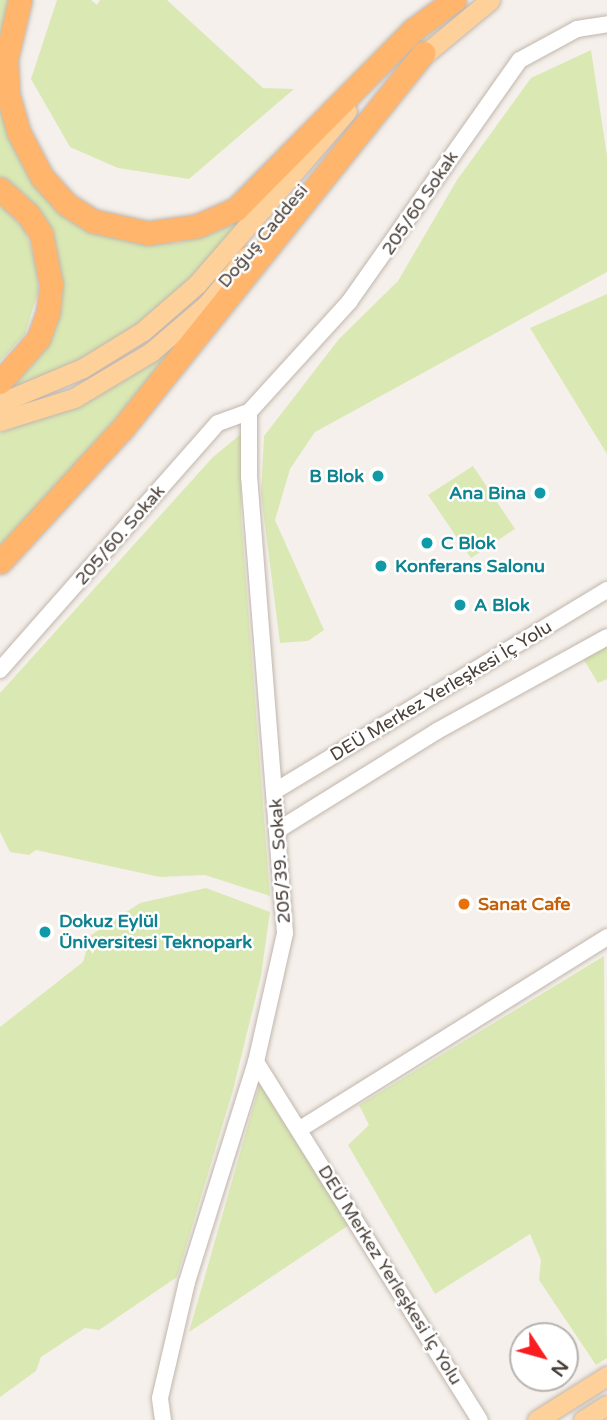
<!DOCTYPE html>
<html>
<head>
<meta charset="utf-8">
<style>
  body { margin:0 }
  #map { position:relative; width:607px; height:1420px; overflow:hidden; background:#f5f0eb; font-family:"Varela Round",sans-serif }
  div>[style] { position:absolute }
  .green>* { inset:0; background:#dae9b3 }
  .roads { filter:drop-shadow(0 0 2px #c1b6ad) drop-shadow(0 0 2px #c1b6ad) }
  .minor>* { height:16px; margin:-8px; padding:0 8px; transform-origin:8px; border-radius:8px; background:#fff }
  .major>* { height:19px; margin:-9.5px; padding:0 9.5px; transform-origin:9.5px; border-radius:9.5px; background:#ffd19a }
  .highway>* { height:23px; margin:-11.5px; padding:0 11.5px; transform-origin:11.5px; border-radius:11.5px; background:#ffb56c }
  .dots>* { width:19px; height:19px; translate:-50% -50%; box-sizing:border-box; border:4px solid #fff; border-radius:50% }
  span { translate:-50% -50%; white-space:nowrap; text-align:center; line-height:1.15; -webkit-text-stroke:5px #fff; paint-order:stroke }
  .street-label { font-size:18px; color:#4a4038 }
  .culture-label { font-size:18px; color:#0d838f; font-weight:700 }
  .right { translate:-100% -50%; text-align:right }
  .left { translate:0 -50%; text-align:left }
  .food-label { font-size:18px; color:#c56008; font-weight:700 }
  .north { position:absolute; left:509px; top:1322px; width:70px; height:70px; box-sizing:border-box; background:#fff; border:2px solid #b7b3af; border-radius:50%; rotate:126deg; font-size:19px; font-weight:700; line-height:28px; text-align:center; color:#4a4038 }
  .north::after { content:''; display:block; margin:auto; width:24px; height:32px; background:#fb1c20; clip-path:polygon(50% 0,100% 100%,50% 72%,0 100%) }
</style>
</head>
<body>
<div id="map">
  <div class="green">
    <i style="clip-path:polygon(0 0,14px 0,1px 94px,78px 222px,128px 241px,177px 243px,216px 231px,256px 207px,158px 314px,67px 367px,0 396px,60px 283px,0 184px)"></i>
    <i style="clip-path:polygon(57px 0,91px 0,97px 5px,100px 0,167px 0,263px 88px,294px 89px,189px 179px,118px 168px,70px 147px,31px 79px)"></i>
    <i style="clip-path:polygon(591px 50px,607px 156px,607px 272px,315px 432px,290px 469px,275px 520px,324px 630px,308px 641px,280px 643px,261px 494px,264px 436px,339px 339px,398px 281px,457px 180px,531px 78px)"></i>
    <i style="clip-path:polygon(0 203px,24px 228px,38px 265px,38px 292px,25px 334px,0 361px)"></i>
    <i style="clip-path:polygon(607px 294px,607px 454px,530px 328px)"></i>
    <i style="clip-path:polygon(210px 310px,0 553px,0 433px,79px 403px)"></i>
    <i style="clip-path:polygon(241px 434px,241px 516px,270px 896px,205px 875px,160px 877px,36px 850px,29px 855px,10px 852px,0 832px,0 693px,213px 457px)"></i>
    <i style="clip-path:polygon(473px 466px,515px 529px,471px 558px,428px 495px)"></i>
    <i style="clip-path:polygon(607px 645px,607px 679px,598px 683px,582px 657px)"></i>
    <i style="clip-path:polygon(206px 888px,270px 912px,261px 976px,233px 1090px,177px 1277px,99px 1330px,85px 1328px,41px 1357px,36px 1371px,0 1397px,0 1027px,83px 962px,91px 935px,140px 903px)"></i>
    <i style="clip-path:polygon(604px 956px,607px 1358px,596px 1365px,539px 1280px,541px 1260px,530px 1234px,435px 1294px,348px 1145px,369px 1125px,359px 1105px)"></i>
    <i style="clip-path:polygon(260px 1083px,349px 1225px,189px 1332px)"></i>
  </div>
  <div class="roads">
    <div class="minor">
      <i style="left:0;top:670px;width:329px;rotate:-48.6deg"></i>
      <i style="left:218px;top:423px;width:33px;rotate:-20deg"></i>
      <i style="left:249px;top:412px;width:149px;rotate:-47.7deg"></i>
      <i style="left:349px;top:302px;width:296px;rotate:-54.8deg"></i>
      <i style="left:520px;top:60px;width:65px;rotate:-28.5deg"></i>
      <i style="left:577px;top:29px;width:30px;rotate:-9deg"></i>
      <i style="left:275px;top:791px;width:388px;rotate:-31.2deg"></i>
      <i style="left:278px;top:830px;width:187px;rotate:-31.9deg"></i>
      <i style="left:437px;top:731px;width:194px;rotate:-28.9deg"></i>
      <i style="left:256px;top:1062px;width:422px;rotate:58deg"></i>
      <i style="left:300px;top:1129px;width:362px;rotate:-32deg"></i>
      <i style="left:163px;top:1420px;width:22px;rotate:-98deg"></i>
      <i style="left:160px;top:1398px;width:119px;rotate:-76.9deg"></i>
      <i style="left:187px;top:1282px;width:231px;rotate:-72.6deg"></i>
      <i style="left:256px;top:1062px;width:132px;rotate:-77.3deg"></i>
      <i style="left:285px;top:933px;width:457px;rotate:-94.5deg"></i>
      <i style="left:249px;top:477px;width:65px;rotate:-90deg"></i>
    </div>
    <div class="major">
      <i style="left:413px;top:64px;width:100px;rotate:-39.7deg"></i>
      <i style="left:0;top:403px;width:90px;rotate:-22.9deg"></i>
      <i style="left:83px;top:368px;width:70px;rotate:-31.7deg"></i>
      <i style="left:143px;top:331px;width:72px;rotate:-41deg"></i>
      <i style="left:197px;top:284px;width:229px;rotate:-49.1deg"></i>
      <i style="left:0;top:421px;width:77px;rotate:-17.3deg"></i>
      <i style="left:74px;top:398px;width:90px;rotate:-30.9deg"></i>
      <i style="left:151px;top:352px;width:74px;rotate:-40.6deg"></i>
      <i style="left:207px;top:304px;width:62px;rotate:-50.2deg"></i>
      <i style="left:537px;top:1420px;width:83px;rotate:-32.2deg"></i>
      <i style="left:583px;top:1420px;width:28px;rotate:-32deg"></i>
    </div>
    <div class="highway">
      <i style="left:20px;top:0;width:61px;rotate:103.3deg"></i>
      <i style="left:6px;top:59px;width:36px;rotate:87deg"></i>
      <i style="left:8px;top:95px;width:40px;rotate:74deg"></i>
      <i style="left:19px;top:133px;width:50px;rotate:62.4deg"></i>
      <i style="left:42px;top:177px;width:36px;rotate:48deg"></i>
      <i style="left:66px;top:204px;width:32px;rotate:32deg"></i>
      <i style="left:93px;top:221px;width:56px;rotate:12.3deg"></i>
      <i style="left:148px;top:233px;width:49px;rotate:-8.1deg"></i>
      <i style="left:197px;top:226px;width:43px;rotate:-23.6deg"></i>
      <i style="left:236px;top:209px;width:252px;rotate:-45.3deg"></i>
      <i style="left:413px;top:30px;width:51px;rotate:-36.2deg"></i>
      <i style="left:0;top:189px;width:38px;rotate:42deg"></i>
      <i style="left:28px;top:214px;width:24px;rotate:57deg"></i>
      <i style="left:41px;top:234px;width:51px;rotate:78.7deg"></i>
      <i style="left:51px;top:284px;width:28px;rotate:96deg"></i>
      <i style="left:48px;top:312px;width:29px;rotate:110deg"></i>
      <i style="left:38px;top:339px;width:57px;rotate:131.5deg"></i>
      <i style="left:0;top:562px;width:180px;rotate:-47.5deg"></i>
      <i style="left:122px;top:429px;width:482px;rotate:-51.3deg"></i>
    </div>
  </div>
  <div class="dots">
    <i style="left:378px;top:476px;background:#0f9aa8"></i>
    <i style="left:540px;top:493px;background:#0f9aa8"></i>
    <i style="left:427px;top:543px;background:#0f9aa8"></i>
    <i style="left:381px;top:566px;background:#0f9aa8"></i>
    <i style="left:460px;top:605px;background:#0f9aa8"></i>
    <i style="left:464px;top:904px;background:#e8710a"></i>
    <i style="left:45px;top:932px;background:#0f9aa8"></i>
  </div>
  <div class="street-label">
    <span style="left:420px;top:203px;rotate:-56deg">205/60 Sokak</span>
    <span style="left:263px;top:236px;rotate:-50deg">Doğuş Caddesi</span>
    <span style="left:120px;top:535px;rotate:-49deg">205/60. Sokak</span>
    <span style="left:441px;top:691px;rotate:-31deg">DEÜ Merkez Yerleşkesi İç Yolu</span>
    <span style="left:280px;top:861px;rotate:-94deg">205/39. Sokak</span>
    <span style="left:390px;top:1275px;rotate:58deg">DEÜ Merkez Yerleşkesi İç Yolu</span>
  </div>
  <div class="culture-label">
    <span class="right" style="left:364px;top:476px">B Blok</span>
    <span class="right" style="left:526px;top:493px">Ana Bina</span>
    <span class="left" style="left:441px;top:543px">C Blok</span>
    <span class="left" style="left:395px;top:566px">Konferans Salonu</span>
    <span class="left" style="left:474px;top:605px">A Blok</span>
    <span class="left" style="left:59px;top:932px">Dokuz Eylül<br>Üniversitesi Teknopark</span>
  </div>
  <div class="food-label">
    <span class="left" style="left:478px;top:904px">Sanat Cafe</span>
  </div>
  <div class="north">N</div>
</div>
</body>
</html>
